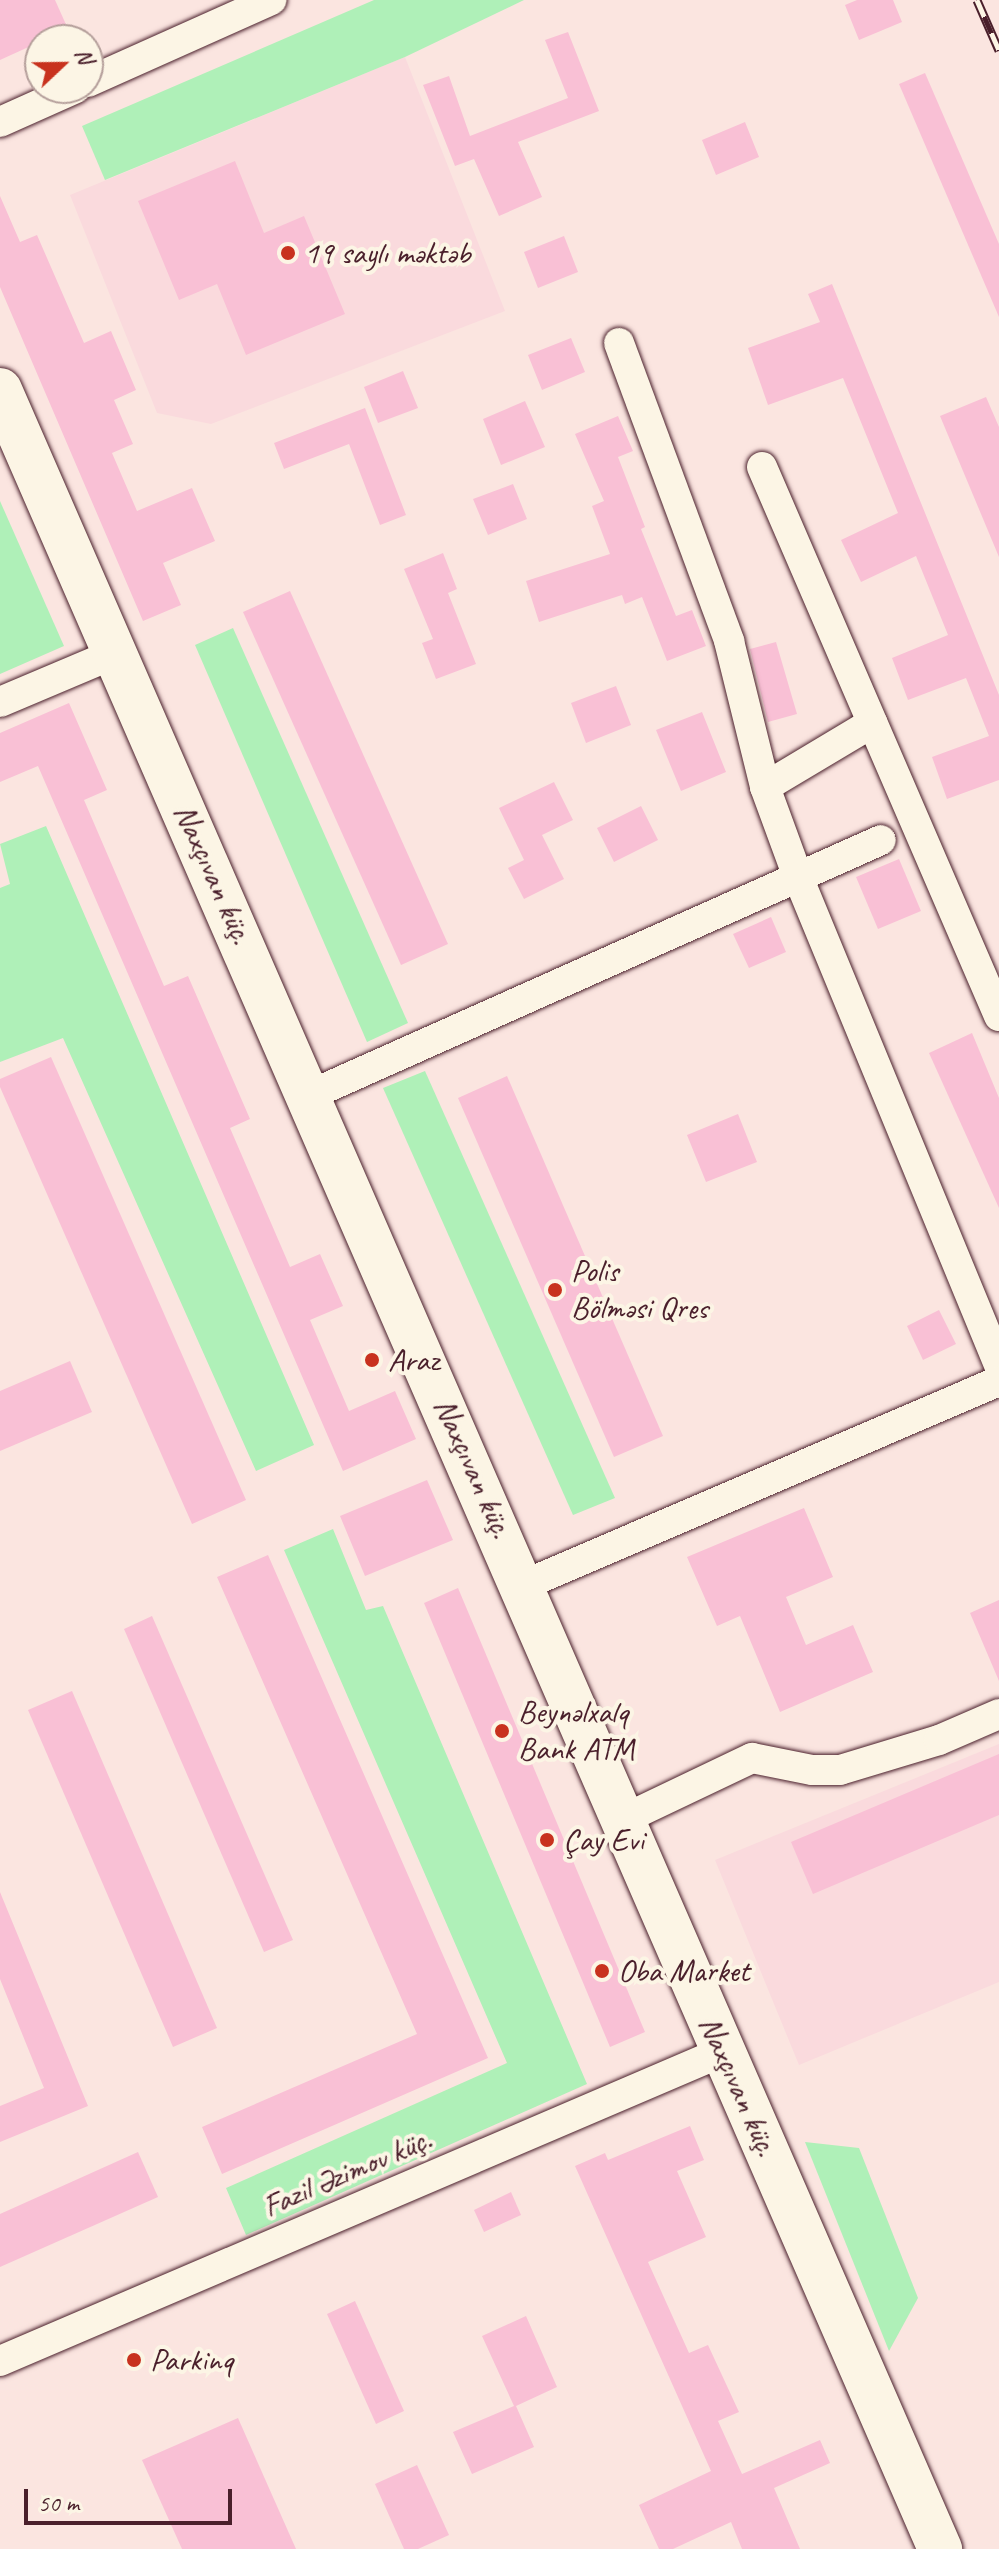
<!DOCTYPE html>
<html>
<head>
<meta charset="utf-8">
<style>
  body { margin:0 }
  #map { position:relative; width:999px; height:2549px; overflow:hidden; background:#fbe5e0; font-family:Caveat,sans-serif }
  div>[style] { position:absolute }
  .built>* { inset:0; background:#fadadd }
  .green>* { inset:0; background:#aff0b8 }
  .building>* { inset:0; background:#f9c0d5 }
  .roads { filter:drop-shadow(0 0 2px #4a1f2b) drop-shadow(0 0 2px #4a1f2b) }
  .street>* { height:30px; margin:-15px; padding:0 15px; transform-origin:15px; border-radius:15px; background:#fcf5e5 }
  .secondary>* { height:44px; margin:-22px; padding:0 22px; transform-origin:22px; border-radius:22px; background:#fcf5e5 }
  .rail>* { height:9px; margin-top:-4.5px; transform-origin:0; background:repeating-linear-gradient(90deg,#fcf5e5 0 18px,#4a1f2b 0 36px); box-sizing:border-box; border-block:2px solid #4a1f2b }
  .dots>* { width:22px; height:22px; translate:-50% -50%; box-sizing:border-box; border:4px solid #fcf5e5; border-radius:50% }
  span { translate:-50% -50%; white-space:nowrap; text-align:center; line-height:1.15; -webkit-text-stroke:8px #fcf5e5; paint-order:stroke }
  .poi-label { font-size:32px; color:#4a1f2b }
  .left { translate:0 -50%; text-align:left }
  .street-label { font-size:32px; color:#4a1f2b }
  .north { position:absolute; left:24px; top:24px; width:80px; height:80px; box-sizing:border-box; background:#fcf5e5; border:2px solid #b59f9b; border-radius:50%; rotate:68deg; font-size:22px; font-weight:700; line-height:32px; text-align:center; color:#4a1f2b }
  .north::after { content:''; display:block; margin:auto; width:28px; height:36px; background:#c8321e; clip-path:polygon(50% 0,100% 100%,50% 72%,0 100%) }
  .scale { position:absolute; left:24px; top:2489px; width:208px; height:36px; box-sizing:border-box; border:4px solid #4a1f2b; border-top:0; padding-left:10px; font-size:24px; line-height:28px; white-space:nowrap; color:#4a1f2b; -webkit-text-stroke:6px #fcf5e5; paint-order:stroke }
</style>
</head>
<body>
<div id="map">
  <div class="built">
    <i style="clip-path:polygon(405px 57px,505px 311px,211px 424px,157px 413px,70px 195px)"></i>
    <i style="clip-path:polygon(999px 1744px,999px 1982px,799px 2065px,715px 1860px)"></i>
  </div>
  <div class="green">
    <i style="clip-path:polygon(374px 0,524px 0,405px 57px,105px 180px,82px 126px)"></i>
    <i style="clip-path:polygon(0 501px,64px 646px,0 674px)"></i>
    <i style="clip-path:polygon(233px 628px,408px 1023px,367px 1042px,195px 645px)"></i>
    <i style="clip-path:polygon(46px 826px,314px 1445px,256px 1471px,63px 1038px,0 1062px,0 888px,10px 884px,0 844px)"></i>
    <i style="clip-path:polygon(425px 1071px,615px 1498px,573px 1515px,383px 1088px)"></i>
    <i style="clip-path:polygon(333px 1529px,366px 1610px,383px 1606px,587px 2084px,246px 2235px,226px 2188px,507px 2063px,284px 1550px)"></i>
    <i style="clip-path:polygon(805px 2142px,859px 2148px,918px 2298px,889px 2351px)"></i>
  </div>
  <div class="building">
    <i style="clip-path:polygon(0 0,55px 0,68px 29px,0 60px)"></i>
    <i style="clip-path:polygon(857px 0,893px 0,902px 22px,859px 40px,845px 5px)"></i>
    <i style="clip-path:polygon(568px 32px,599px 111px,518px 142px,542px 197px,499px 216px,474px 159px,455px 166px,423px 85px,449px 76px,470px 136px,568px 98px,545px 40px)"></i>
    <i style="clip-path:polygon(925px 73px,999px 244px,999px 317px,899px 84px)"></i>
    <i style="clip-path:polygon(745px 122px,759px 157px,716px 175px,702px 140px)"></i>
    <i style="clip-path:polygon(235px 161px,264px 233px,304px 216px,345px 314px,246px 355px,217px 284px,179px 300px,138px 201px)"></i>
    <i style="clip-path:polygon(0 196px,20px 242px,37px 235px,84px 343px,111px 331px,136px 390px,114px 400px,133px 444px,112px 453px,137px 511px,192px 488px,215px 541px,163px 563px,181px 605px,143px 621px,0 287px)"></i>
    <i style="clip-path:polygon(564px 236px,578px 272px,538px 288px,524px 252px)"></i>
    <i style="clip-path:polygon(832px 284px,999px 695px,999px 780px,947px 799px,932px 757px,989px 736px,966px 678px,908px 700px,892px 658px,948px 635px,916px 556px,861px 582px,841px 540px,898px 513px,843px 378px,768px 405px,748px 348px,820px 322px,808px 294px)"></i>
    <i style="clip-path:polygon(571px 338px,585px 372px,542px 390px,528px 355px)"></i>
    <i style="clip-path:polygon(403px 371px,418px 408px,378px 423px,364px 387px)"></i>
    <i style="clip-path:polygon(986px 397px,999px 427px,999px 557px,940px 416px)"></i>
    <i style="clip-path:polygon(525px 401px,545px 447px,501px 465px,483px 419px)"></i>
    <i style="clip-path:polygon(365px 408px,406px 515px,380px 525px,349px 444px,284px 469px,274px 443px)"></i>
    <i style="clip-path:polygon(618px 416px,633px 451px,618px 457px,645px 527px,641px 529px,676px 616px,692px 610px,706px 646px,667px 661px,642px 597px,625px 604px,622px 595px,539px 622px,526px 581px,610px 554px,592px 506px,604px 501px,575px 434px)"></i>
    <i style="clip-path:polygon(513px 484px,527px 519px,488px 535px,473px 499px)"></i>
    <i style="clip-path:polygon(443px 553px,457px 589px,448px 593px,476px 664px,436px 679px,422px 643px,433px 639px,404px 569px)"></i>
    <i style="clip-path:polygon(290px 591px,448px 944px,401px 965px,243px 612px)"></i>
    <i style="clip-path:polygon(776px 642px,797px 714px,768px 722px,750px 649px)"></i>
    <i style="clip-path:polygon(616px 686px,631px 725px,586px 743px,571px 703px)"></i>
    <i style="clip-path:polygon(69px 703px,107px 790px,84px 800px,164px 986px,188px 976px,250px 1119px,230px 1128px,290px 1267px,320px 1254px,343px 1306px,310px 1320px,349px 1411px,395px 1391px,416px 1439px,343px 1471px,38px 766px,0 782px,0 733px)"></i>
    <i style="clip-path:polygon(702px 712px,726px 772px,681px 791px,656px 730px)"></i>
    <i style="clip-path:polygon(554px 782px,573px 820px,542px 835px,564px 879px,524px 899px,508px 868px,524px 860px,499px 808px)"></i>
    <i style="clip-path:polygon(641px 806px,658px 840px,614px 862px,597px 828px)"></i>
    <i style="clip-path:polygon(899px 859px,921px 911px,878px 929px,856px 877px)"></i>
    <i style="clip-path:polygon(771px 917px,786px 952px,749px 968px,733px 934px)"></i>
    <i style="clip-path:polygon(972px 1033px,999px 1098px,999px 1208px,929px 1053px)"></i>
    <i style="clip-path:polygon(51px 1057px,246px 1500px,192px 1524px,0 1087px,0 1079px)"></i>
    <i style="clip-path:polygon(507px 1076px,663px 1436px,614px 1457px,458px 1098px)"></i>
    <i style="clip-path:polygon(738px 1114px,757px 1162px,706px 1182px,687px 1135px)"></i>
    <i style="clip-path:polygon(939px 1310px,956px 1344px,923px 1360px,907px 1326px)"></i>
    <i style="clip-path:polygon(70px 1361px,92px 1412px,0 1451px,0 1391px)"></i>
    <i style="clip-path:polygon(427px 1480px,453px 1540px,365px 1576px,340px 1516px)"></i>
    <i style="clip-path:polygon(804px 1508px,833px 1577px,786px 1597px,806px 1645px,853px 1625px,873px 1672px,780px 1712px,740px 1616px,717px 1626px,687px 1557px)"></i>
    <i style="clip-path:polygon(268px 1555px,488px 2058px,222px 2174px,202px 2127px,417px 2034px,217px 1577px)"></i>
    <i style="clip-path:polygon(458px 1588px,645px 2032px,610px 2047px,424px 1603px)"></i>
    <i style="clip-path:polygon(999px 1600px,999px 1681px,970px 1613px)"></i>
    <i style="clip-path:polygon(152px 1616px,293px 1940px,264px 1952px,124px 1629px)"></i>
    <i style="clip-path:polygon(72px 1691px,217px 2028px,173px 2047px,28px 1710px)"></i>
    <i style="clip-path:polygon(999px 1754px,999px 1815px,813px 1894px,791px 1842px)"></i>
    <i style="clip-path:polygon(0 1892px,88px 2106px,0 2142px,0 2106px,44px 2088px,0 1979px)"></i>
    <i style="clip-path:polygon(690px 2126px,704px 2160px,677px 2171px,706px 2237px,648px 2262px,689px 2353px,708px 2345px,739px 2412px,718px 2421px,742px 2474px,820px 2440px,830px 2463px,774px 2488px,800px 2549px,742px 2549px,731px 2522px,673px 2549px,659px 2549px,639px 2505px,711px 2471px,575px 2166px,605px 2153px,608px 2160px)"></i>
    <i style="clip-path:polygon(138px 2152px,158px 2197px,0 2267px,0 2214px)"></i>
    <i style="clip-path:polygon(511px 2192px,521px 2215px,484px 2232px,474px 2210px)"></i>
    <i style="clip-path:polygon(355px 2301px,404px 2411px,376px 2424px,327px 2314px)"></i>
    <i style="clip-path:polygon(526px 2316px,557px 2387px,516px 2406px,534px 2447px,472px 2474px,453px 2432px,514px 2406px,482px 2336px)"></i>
    <i style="clip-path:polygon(238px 2418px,296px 2549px,182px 2549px,142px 2460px)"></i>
    <i style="clip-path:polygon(417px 2465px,449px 2535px,418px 2549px,404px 2549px,375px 2484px)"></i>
  </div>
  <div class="roads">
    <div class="street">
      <i style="left:88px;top:82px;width:201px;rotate:-24.1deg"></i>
      <i style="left:0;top:122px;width:83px;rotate:-24.1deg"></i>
      <i style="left:619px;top:343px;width:318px;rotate:69.7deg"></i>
      <i style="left:729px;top:641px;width:150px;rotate:76.1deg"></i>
      <i style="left:765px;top:787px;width:96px;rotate:69.9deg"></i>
      <i style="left:798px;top:877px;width:528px;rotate:67.61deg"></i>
      <i style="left:762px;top:467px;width:598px;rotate:66.65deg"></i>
      <i style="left:0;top:702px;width:126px;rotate:-22.9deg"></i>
      <i style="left:765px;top:787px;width:125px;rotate:-30.9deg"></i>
      <i style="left:310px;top:1095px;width:625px;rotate:-24.06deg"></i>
      <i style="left:524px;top:1585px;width:517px;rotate:-23.24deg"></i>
      <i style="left:624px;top:1819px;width:142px;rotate:-25.5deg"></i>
      <i style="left:752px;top:1758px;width:61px;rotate:11.3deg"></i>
      <i style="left:812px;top:1770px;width:28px"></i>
      <i style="left:840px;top:1770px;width:103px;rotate:-16.9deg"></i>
      <i style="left:939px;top:1740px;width:65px;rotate:-23.4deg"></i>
      <i style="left:0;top:2361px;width:785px;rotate:-23.17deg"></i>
    </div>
    <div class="secondary">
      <i style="left:0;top:390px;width:2355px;rotate:66.47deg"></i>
    </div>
  </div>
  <div class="rail">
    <i style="left:977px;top:0;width:55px;rotate:66.3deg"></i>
  </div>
  <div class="dots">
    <i style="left:288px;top:253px;background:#c8321e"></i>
    <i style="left:555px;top:1290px;background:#c8321e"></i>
    <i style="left:372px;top:1360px;background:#c8321e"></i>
    <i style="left:502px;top:1731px;background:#c8321e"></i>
    <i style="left:547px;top:1840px;background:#c8321e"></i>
    <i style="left:602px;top:1971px;background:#c8321e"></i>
    <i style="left:134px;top:2360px;background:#c8321e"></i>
  </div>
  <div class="poi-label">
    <span class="left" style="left:304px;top:253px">19 saylı məktəb</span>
    <span class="left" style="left:571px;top:1290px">Polis<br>Bölməsi Qres</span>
    <span class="left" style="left:388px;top:1360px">Araz</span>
    <span class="left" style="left:518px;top:1731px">Beynəlxalq<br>Bank ATM</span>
    <span class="left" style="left:563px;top:1840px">Çay Evi</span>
    <span class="left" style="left:618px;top:1971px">Oba Market</span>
    <span class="left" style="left:150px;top:2360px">Parkinq</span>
  </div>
  <div class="street-label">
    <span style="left:213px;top:874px;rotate:66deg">Naxçıvan küç.</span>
    <span style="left:473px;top:1468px;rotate:66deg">Naxçıvan küç.</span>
    <span style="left:738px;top:2086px;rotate:66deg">Naxçıvan küç.</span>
    <span style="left:347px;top:2173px;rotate:-23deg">Fazil Əzimov küç.</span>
  </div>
  <div class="north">N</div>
  <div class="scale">50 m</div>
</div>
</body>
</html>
